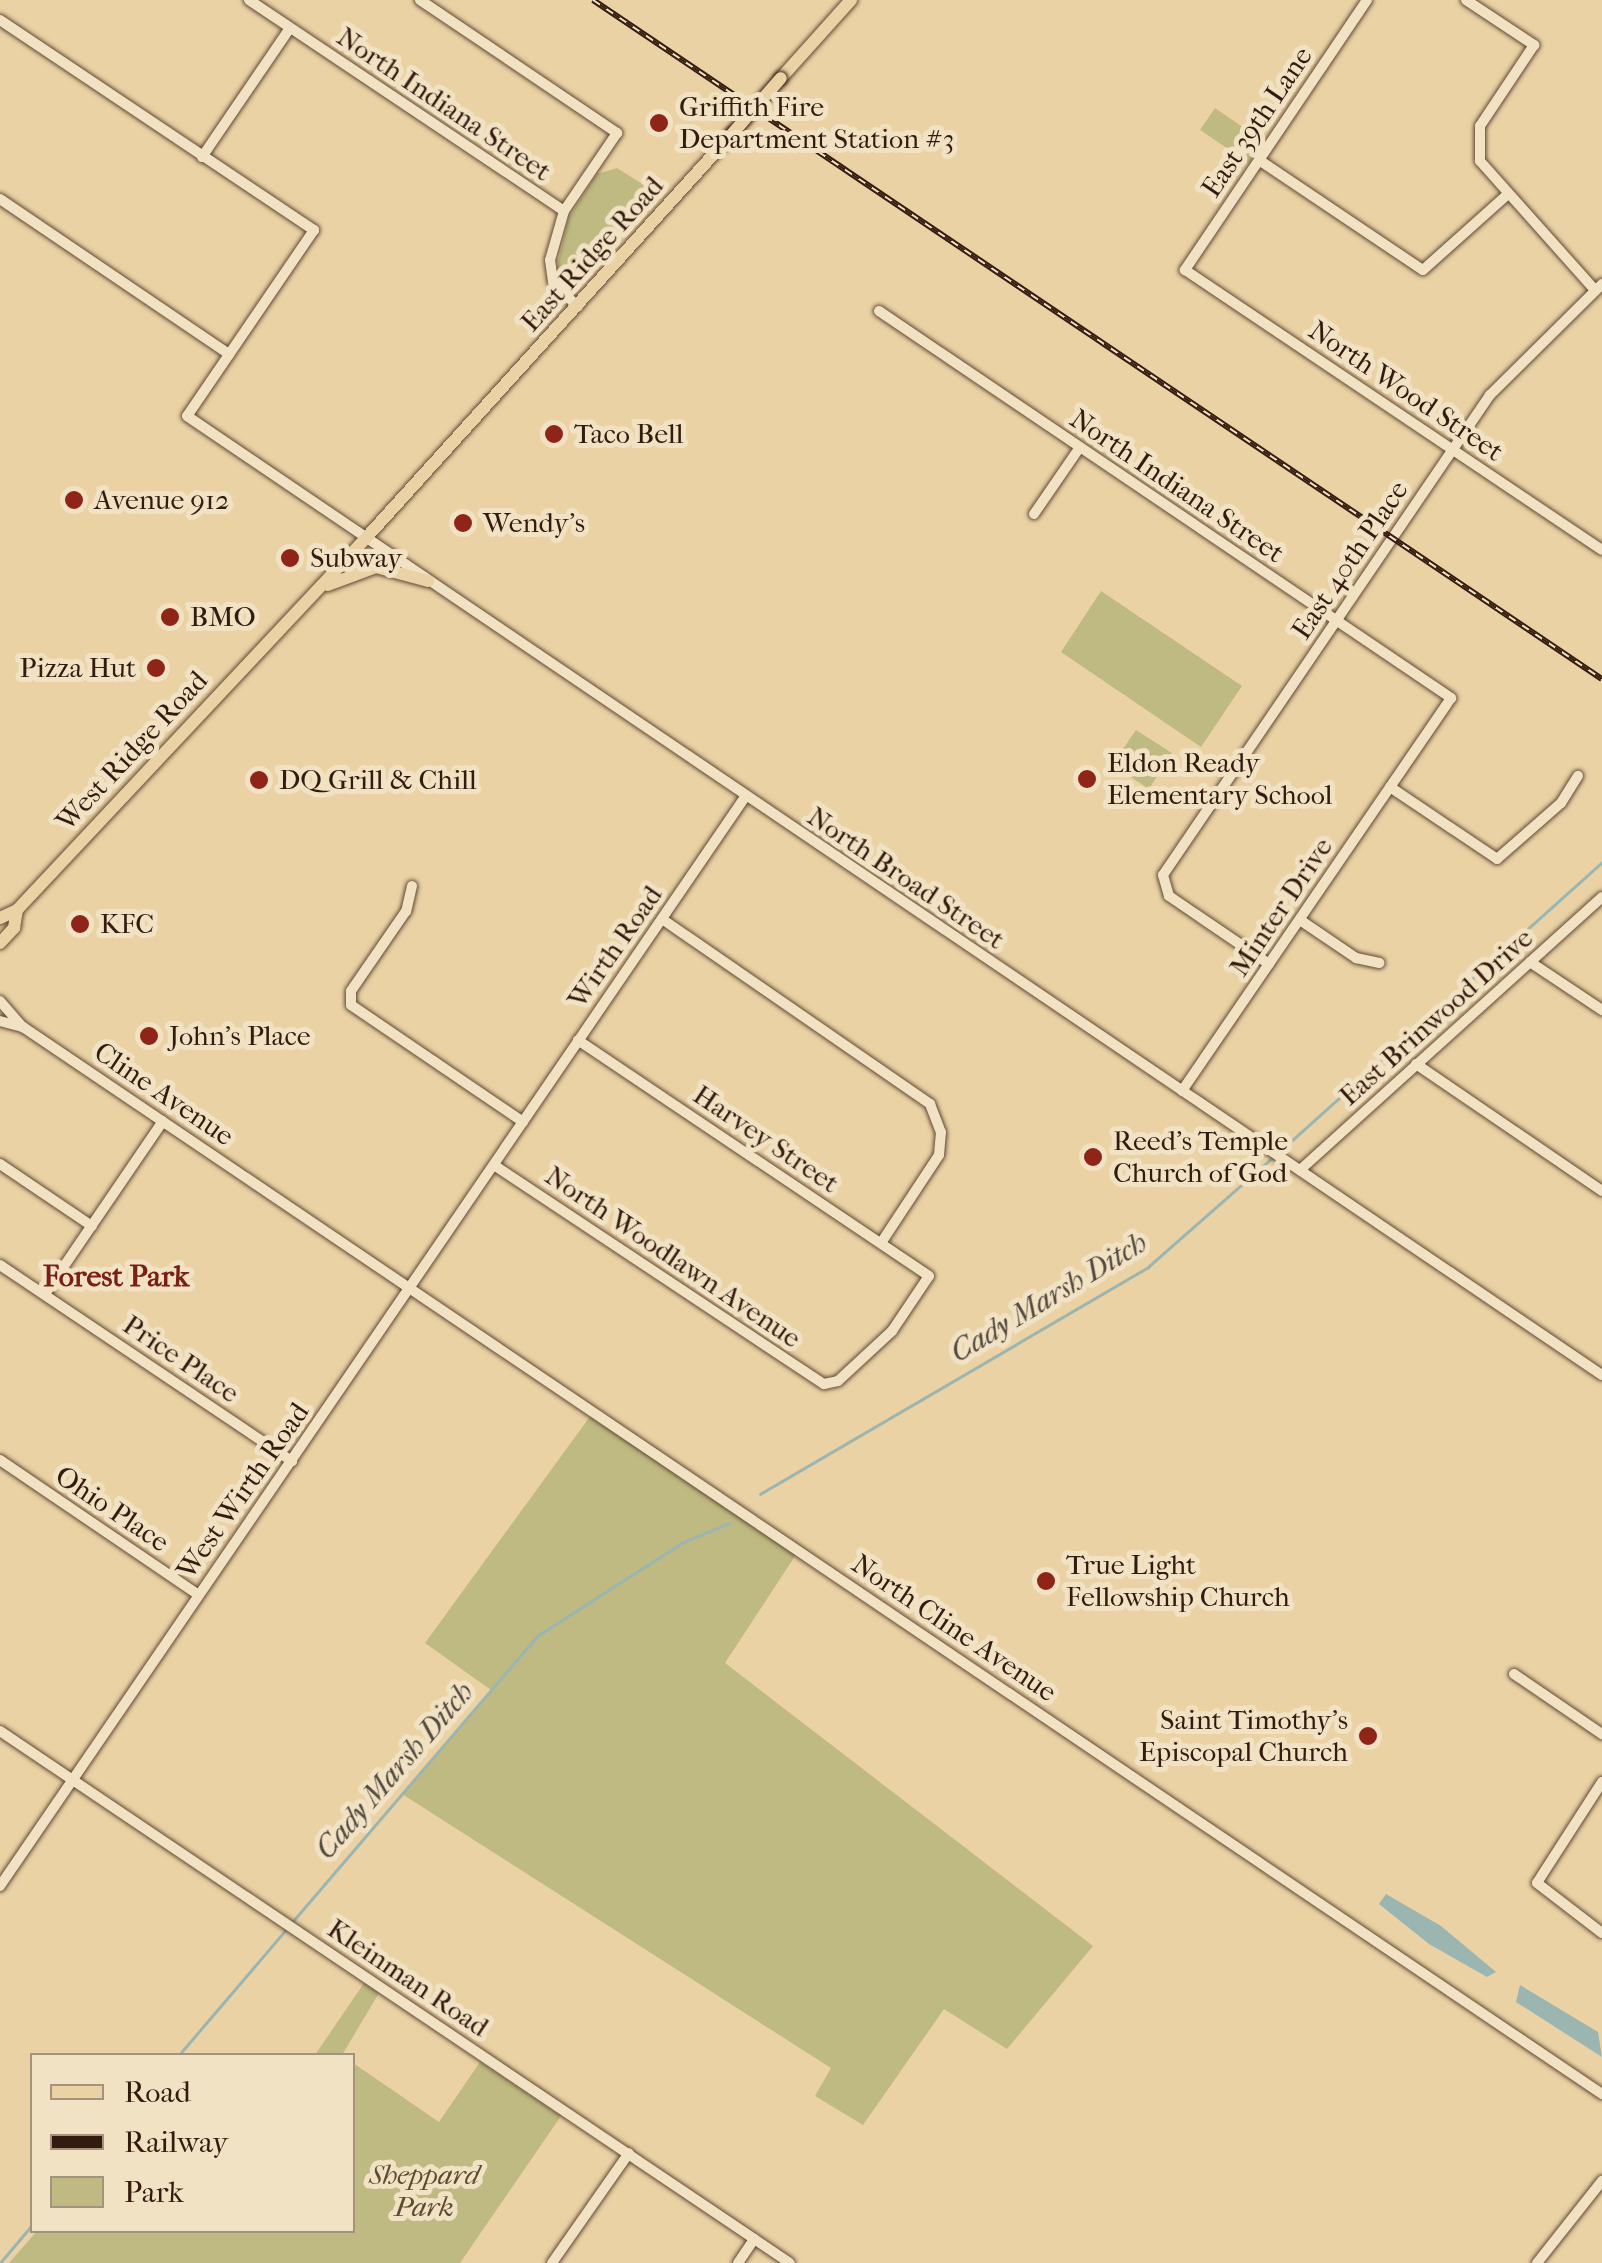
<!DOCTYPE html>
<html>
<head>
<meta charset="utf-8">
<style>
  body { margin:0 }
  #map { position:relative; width:1602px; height:2263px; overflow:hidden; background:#ead2a5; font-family:"IM FELL French Canon",serif }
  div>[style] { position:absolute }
  .green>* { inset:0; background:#bfba81 }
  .water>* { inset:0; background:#9bb5b0 }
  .stream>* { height:2.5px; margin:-1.25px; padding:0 1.25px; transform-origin:1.25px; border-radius:1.25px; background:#9bb5b0 }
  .roads { filter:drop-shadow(0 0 2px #614934) drop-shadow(0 0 2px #614934) }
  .minor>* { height:10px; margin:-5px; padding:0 5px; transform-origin:5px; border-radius:5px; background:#f1e2c4 }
  .major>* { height:12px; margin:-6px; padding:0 6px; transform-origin:6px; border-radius:6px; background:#ead2a5 }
  .rail>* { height:6px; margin-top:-3px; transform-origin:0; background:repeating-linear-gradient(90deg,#f1e2c4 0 8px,#331b0f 0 16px); box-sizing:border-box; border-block:2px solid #331b0f }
  .bridges { filter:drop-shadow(0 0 2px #331b0f) drop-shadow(0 0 2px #331b0f) }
  .major-bridge>* { height:12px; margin:-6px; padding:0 6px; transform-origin:6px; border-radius:6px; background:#ead2a5 }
  .dots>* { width:28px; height:28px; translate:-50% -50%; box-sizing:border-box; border:5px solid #f1e2c4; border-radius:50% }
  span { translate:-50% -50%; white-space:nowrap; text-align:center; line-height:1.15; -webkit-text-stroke:10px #f1e2c4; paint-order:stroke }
  .street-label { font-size:28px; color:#331b0f }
  .poi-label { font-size:28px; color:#331b0f }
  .left { translate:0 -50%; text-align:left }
  .right { translate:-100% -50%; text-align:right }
  .park-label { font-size:28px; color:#5d4b31; font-style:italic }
  .neighbourhood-label { font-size:30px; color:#7a1f14; font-weight:700 }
  .water-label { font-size:30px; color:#52493f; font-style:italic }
  .legend { position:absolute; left:30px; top:2053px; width:325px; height:180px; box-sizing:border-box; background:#f1e2c4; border:2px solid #a5927c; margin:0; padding:12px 18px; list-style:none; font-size:30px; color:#331b0f }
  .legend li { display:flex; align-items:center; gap:20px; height:50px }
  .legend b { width:50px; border:2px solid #a5927c }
</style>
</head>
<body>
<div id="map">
  <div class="green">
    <i style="clip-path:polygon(1215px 108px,1263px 141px,1249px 163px,1200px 130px)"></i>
    <i style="clip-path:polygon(617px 168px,647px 187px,567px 286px,556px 271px,569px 217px,597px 174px)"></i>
    <i style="clip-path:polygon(1101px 591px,1242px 686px,1201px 747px,1061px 652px)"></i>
    <i style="clip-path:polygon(1136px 730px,1172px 753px,1149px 789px,1112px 765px)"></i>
    <i style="clip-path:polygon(594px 1411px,799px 1550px,725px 1663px,1093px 1946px,1007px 2049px,944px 2009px,863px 2125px,815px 2096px,831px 2068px,402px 1794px,491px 1690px,425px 1643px)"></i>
    <i style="clip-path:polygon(364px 1983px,379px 1993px,342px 2055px,315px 2055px)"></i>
    <i style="clip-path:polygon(480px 2062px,561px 2116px,460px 2263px,9px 2263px,37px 2231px,352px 2230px,353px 2063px,439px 2122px)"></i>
  </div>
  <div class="water">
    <i style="clip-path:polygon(1386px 1894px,1441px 1926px,1496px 1972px,1487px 1977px,1429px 1944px,1379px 1904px)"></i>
    <i style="clip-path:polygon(1520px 1985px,1598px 2032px,1602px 2057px,1516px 2002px)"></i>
  </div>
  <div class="stream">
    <i style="left:1279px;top:1152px;width:434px;rotate:-41.9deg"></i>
    <i style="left:760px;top:1494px;width:450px;rotate:-30.3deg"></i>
    <i style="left:1148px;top:1267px;width:167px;rotate:-41.3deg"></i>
    <i style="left:293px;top:1921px;width:375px;rotate:-49.4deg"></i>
    <i style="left:537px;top:1636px;width:172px;rotate:-32.7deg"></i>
    <i style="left:682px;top:1543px;width:51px;rotate:-23.1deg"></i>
    <i style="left:178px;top:2056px;width:170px;rotate:-49.5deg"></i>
    <i style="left:0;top:2263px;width:50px;rotate:-49.9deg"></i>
  </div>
  <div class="roads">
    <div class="minor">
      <i style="left:249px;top:0;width:379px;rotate:33.8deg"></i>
      <i style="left:420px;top:0;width:238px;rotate:34deg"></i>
      <i style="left:617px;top:133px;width:94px;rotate:124.2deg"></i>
      <i style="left:564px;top:211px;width:51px;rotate:105.9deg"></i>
      <i style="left:550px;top:260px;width:22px;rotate:82deg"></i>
      <i style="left:553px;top:282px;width:35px;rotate:45deg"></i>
      <i style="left:1367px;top:0;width:326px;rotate:124deg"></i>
      <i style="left:1185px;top:270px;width:502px;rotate:33.88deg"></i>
      <i style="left:1466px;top:0;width:82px;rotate:33.5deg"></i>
      <i style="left:1534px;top:45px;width:97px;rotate:123.7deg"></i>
      <i style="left:1480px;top:126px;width:35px;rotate:90deg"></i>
      <i style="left:1480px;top:161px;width:173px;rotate:48.3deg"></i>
      <i style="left:0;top:20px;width:378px;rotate:33.8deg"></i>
      <i style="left:314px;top:230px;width:225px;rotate:124.3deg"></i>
      <i style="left:187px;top:416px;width:1709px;rotate:34.13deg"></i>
      <i style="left:202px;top:157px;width:156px;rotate:-55.7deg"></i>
      <i style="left:1259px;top:160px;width:197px;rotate:33.9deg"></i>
      <i style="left:1423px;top:270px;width:114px;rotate:-41.8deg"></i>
      <i style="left:0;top:199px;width:277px;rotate:34.1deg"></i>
      <i style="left:879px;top:311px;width:691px;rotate:34.08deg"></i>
      <i style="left:1451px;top:698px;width:476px;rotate:124.4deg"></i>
      <i style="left:1034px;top:514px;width:81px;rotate:-55.5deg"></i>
      <i style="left:1390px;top:787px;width:129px;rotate:33.9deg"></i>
      <i style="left:1497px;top:859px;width:85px;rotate:-41.2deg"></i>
      <i style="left:1561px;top:803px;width:32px;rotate:-58deg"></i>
      <i style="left:412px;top:886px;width:26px;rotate:103deg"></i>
      <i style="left:406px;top:911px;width:97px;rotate:124.5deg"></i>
      <i style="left:351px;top:991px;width:14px;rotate:90deg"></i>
      <i style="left:351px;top:1005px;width:208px;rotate:34.2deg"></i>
      <i style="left:662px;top:919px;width:326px;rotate:34.6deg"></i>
      <i style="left:930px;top:1104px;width:30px;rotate:69deg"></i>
      <i style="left:941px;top:1132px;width:23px;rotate:95deg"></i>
      <i style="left:939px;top:1155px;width:105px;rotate:123.4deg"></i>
      <i style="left:1300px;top:920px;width:68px;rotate:34.2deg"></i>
      <i style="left:1356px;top:958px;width:24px;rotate:12deg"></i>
      <i style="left:1530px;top:962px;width:87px;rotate:33.7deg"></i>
      <i style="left:1269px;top:964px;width:121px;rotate:-145.8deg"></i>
      <i style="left:1169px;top:896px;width:22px;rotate:-106deg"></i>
      <i style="left:1163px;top:875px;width:581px;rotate:-55.74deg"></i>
      <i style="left:1490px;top:395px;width:158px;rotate:-44.7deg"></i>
      <i style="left:0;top:1001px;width:35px;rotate:49deg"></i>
      <i style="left:23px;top:1027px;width:1906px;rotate:34.05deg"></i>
      <i style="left:0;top:1021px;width:24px;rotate:15deg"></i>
      <i style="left:1416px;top:1064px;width:225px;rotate:34.3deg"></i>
      <i style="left:0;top:1164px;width:111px;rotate:34deg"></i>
      <i style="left:494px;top:1165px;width:396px;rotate:33.6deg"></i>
      <i style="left:824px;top:1384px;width:14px;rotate:-12deg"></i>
      <i style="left:838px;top:1381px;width:74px;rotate:-42.8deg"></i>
      <i style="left:892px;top:1331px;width:66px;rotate:-56.1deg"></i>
      <i style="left:929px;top:1276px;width:423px;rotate:-146.1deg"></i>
      <i style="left:1300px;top:1170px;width:407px;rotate:-42.1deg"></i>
      <i style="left:0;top:1265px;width:352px;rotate:33.9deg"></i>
      <i style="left:45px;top:1294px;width:209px;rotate:-55.7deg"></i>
      <i style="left:0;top:1460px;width:240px;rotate:34.2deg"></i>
      <i style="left:1514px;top:1674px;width:107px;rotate:34.3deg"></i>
      <i style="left:0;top:1731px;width:952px;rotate:33.96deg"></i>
      <i style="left:1602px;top:1782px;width:120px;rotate:122.8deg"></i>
      <i style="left:1537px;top:1883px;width:82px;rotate:37.6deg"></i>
      <i style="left:0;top:1886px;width:1319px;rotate:-55.62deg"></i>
      <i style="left:552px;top:2263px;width:134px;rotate:-55deg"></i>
      <i style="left:738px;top:2263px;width:29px;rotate:-56deg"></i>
      <i style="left:1537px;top:2263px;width:105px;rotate:-51.6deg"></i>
    </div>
    <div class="major">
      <i style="left:781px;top:78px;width:105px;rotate:-48.1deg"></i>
      <i style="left:328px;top:585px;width:51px;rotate:-20.6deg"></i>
      <i style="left:376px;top:567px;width:54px;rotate:15.1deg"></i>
      <i style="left:0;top:918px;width:19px;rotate:-25deg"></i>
      <i style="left:17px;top:910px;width:510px;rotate:-46.83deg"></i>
      <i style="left:366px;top:538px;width:545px;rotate:-47.83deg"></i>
      <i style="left:0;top:943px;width:21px;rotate:-47deg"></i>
      <i style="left:14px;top:928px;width:18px;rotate:-81deg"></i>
    </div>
  </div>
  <div class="rail">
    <i style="left:593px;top:0;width:1216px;rotate:33.94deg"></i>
  </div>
  <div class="bridges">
    <div class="major-bridge">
      <i style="left:732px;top:134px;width:74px;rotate:-48.8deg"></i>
    </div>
  </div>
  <div class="dots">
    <i style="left:659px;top:123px;background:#8f2418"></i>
    <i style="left:554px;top:434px;background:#8f2418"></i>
    <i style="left:74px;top:500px;background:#8f2418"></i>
    <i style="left:463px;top:523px;background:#8f2418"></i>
    <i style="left:290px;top:558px;background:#8f2418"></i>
    <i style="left:170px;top:617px;background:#8f2418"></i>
    <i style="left:156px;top:668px;background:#8f2418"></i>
    <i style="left:1087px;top:779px;background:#8f2418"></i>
    <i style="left:259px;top:780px;background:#8f2418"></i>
    <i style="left:80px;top:924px;background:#8f2418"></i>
    <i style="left:149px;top:1036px;background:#8f2418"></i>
    <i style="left:1093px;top:1157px;background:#8f2418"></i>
    <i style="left:1046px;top:1581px;background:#8f2418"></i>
    <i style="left:1368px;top:1736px;background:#8f2418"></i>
  </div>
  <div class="street-label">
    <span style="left:444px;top:104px;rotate:34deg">North Indiana Street</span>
    <span style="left:1257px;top:122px;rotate:-56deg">East 39th Lane</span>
    <span style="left:592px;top:254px;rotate:-48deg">East Ridge Road</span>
    <span style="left:1406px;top:391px;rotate:34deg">North Wood Street</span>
    <span style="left:1177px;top:486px;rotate:34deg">North Indiana Street</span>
    <span style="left:1350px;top:560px;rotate:-56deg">East 40th Place</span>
    <span style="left:132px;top:751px;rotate:-47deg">West Ridge Road</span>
    <span style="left:906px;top:878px;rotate:34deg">North Broad Street</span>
    <span style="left:1281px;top:907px;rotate:-56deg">Minter Drive</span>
    <span style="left:615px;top:947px;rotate:-55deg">Wirth Road</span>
    <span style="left:1436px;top:1017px;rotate:-42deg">East Brinwood Drive</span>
    <span style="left:164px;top:1094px;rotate:34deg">Cline Avenue</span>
    <span style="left:766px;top:1139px;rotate:34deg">Harvey Street</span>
    <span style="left:673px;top:1257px;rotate:34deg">North Woodlawn Avenue</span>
    <span style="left:181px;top:1359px;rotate:34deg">Price Place</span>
    <span style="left:243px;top:1491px;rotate:-55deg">West Wirth Road</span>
    <span style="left:112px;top:1509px;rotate:34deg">Ohio Place</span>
    <span style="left:954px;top:1628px;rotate:34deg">North Cline Avenue</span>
    <span style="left:408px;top:1978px;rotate:34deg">Kleinman Road</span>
  </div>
  <div class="poi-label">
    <span class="left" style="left:679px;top:123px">Griffith Fire<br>Department Station #3</span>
    <span class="left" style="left:574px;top:434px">Taco Bell</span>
    <span class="left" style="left:94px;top:500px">Avenue 912</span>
    <span class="left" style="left:483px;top:523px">Wendy's</span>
    <span class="left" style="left:310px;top:558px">Subway</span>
    <span class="left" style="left:190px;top:617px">BMO</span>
    <span class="right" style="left:136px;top:668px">Pizza Hut</span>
    <span class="left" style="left:1107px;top:779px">Eldon Ready<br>Elementary School</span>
    <span class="left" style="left:279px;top:780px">DQ Grill &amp; Chill</span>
    <span class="left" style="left:100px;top:924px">KFC</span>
    <span class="left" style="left:169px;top:1036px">John's Place</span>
    <span class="left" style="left:1113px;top:1157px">Reed's Temple<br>Church of God</span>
    <span class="left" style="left:1066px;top:1581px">True Light<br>Fellowship Church</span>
    <span class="right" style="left:1348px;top:1736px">Saint Timothy's<br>Episcopal Church</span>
  </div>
  <div class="park-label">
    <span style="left:424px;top:2191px">Sheppard<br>Park</span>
  </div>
  <div class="neighbourhood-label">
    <span style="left:116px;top:1277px">Forest Park</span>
  </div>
  <div class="water-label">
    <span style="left:1049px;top:1298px;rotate:-31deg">Cady Marsh Ditch</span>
    <span style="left:395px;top:1771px;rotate:-49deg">Cady Marsh Ditch</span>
  </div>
  <ul class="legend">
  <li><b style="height:12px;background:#ead2a5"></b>Road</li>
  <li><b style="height:12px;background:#331b0f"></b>Railway</li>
  <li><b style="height:28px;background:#bfba81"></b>Park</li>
  </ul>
</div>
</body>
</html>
